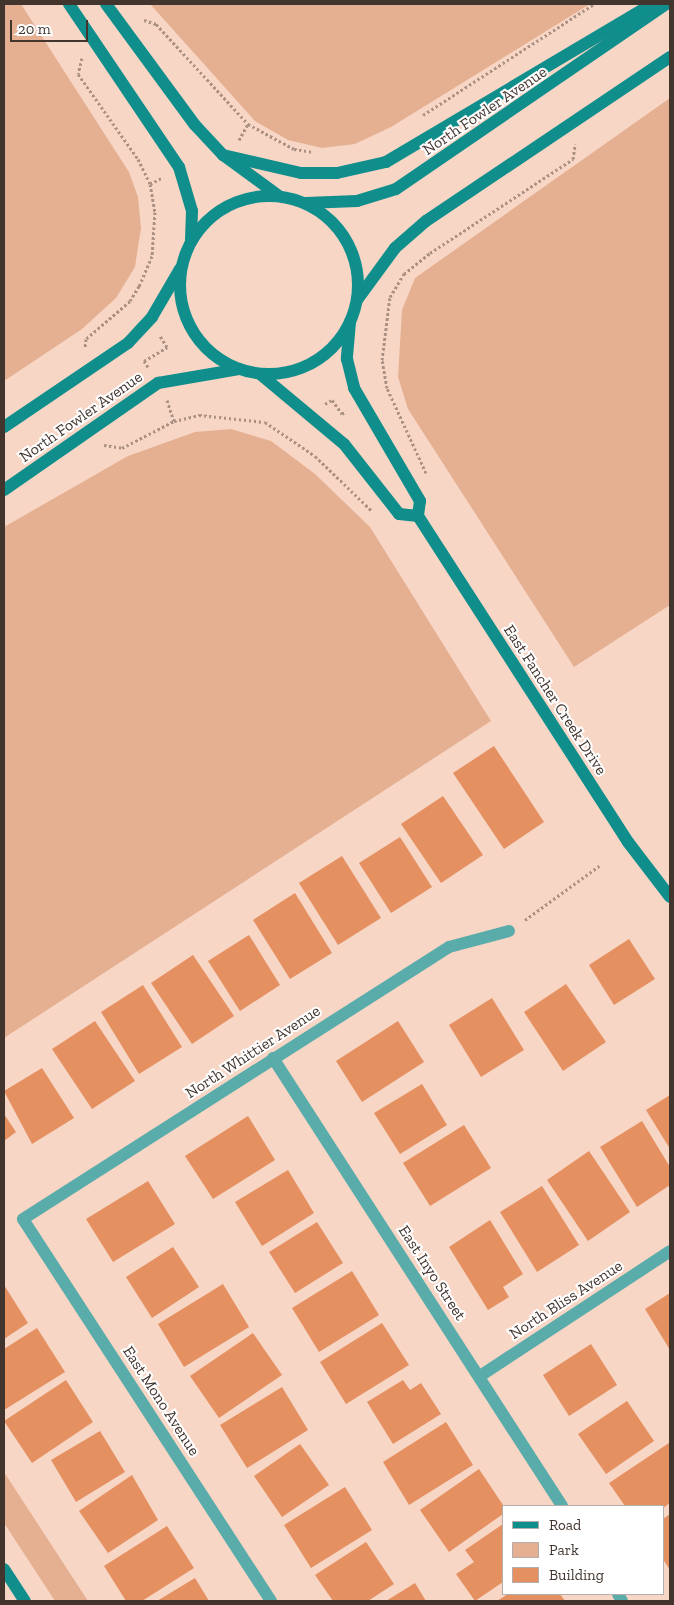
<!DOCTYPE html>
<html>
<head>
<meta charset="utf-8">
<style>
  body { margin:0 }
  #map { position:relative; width:674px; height:1605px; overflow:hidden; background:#f8d6c5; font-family:"Zilla Slab",serif }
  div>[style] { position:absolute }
  .green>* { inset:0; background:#e5b092 }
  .building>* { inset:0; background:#e49060 }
  .path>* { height:3px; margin-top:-1.5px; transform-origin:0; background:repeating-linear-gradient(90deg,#aa9184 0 2.5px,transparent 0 5px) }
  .street>* { height:12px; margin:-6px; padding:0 6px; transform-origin:6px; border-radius:6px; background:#59acaa }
  .secondary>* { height:12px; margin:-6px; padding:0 6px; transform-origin:6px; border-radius:6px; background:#0f8e8c }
  .secondary>.ring { margin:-6px; padding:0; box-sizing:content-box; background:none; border:12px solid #0f8e8c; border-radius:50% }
  span { translate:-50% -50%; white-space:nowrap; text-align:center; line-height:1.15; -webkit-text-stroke:4px #fff; paint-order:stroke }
  .street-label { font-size:16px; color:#42352e }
  .frame { position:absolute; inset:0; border:5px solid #42352e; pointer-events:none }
  .legend { position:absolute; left:502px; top:1505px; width:162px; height:90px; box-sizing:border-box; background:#fff; border:1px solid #b3aeab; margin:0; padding:6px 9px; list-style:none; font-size:15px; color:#42352e }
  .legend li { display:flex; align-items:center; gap:10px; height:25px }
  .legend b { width:25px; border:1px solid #b3aeab }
  .scale { position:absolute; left:10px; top:20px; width:78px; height:22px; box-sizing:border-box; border:2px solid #42352e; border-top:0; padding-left:6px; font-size:15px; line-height:18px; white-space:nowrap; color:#42352e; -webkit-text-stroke:4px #fff; paint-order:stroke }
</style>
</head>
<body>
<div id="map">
  <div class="green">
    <i style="clip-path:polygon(4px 4px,21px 4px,129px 172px,138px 197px,141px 228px,135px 267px,116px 298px,82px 329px,4px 381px)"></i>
    <i style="clip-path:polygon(150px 4px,590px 4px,391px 127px,355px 144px,322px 148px,288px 140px,255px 121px)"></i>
    <i style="clip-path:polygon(670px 98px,670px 605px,574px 667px,408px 409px,398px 377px,402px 310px,415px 278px)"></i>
    <i style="clip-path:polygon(231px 429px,271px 441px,315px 474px,370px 527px,491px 721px,4px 1038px,4px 527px,128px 456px,195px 432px)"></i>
    <i style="clip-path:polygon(4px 1472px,88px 1601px,55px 1601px,4px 1523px)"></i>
  </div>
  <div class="building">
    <i style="clip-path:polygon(494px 746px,544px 822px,504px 849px,453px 773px)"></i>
    <i style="clip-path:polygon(443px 796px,483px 855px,441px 883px,401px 824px)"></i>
    <i style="clip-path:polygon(400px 837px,432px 887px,391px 913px,359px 863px)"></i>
    <i style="clip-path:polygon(342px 856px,381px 918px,338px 945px,299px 883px)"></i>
    <i style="clip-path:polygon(295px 893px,332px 953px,290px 979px,253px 920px)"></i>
    <i style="clip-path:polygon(249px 935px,280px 985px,240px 1011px,208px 961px)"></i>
    <i style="clip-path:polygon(629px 939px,655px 979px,614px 1005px,589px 965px)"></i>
    <i style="clip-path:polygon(193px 955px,234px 1016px,192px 1044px,151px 983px)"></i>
    <i style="clip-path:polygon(566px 984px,606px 1042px,563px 1071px,524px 1012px)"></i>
    <i style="clip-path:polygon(143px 985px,182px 1047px,139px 1074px,101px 1012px)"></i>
    <i style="clip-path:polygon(492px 998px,524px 1050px,481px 1077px,449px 1025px)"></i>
    <i style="clip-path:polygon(95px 1021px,135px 1081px,92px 1109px,52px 1049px)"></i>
    <i style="clip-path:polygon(398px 1021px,424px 1062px,362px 1102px,336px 1061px)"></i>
    <i style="clip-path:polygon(42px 1068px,74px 1118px,32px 1144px,4px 1091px)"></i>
    <i style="clip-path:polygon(422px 1084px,447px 1125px,400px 1154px,374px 1113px)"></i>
    <i style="clip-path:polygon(670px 1095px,670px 1149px,646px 1110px)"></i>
    <i style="clip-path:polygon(4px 1114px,16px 1132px,4px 1141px)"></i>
    <i style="clip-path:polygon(248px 1116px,275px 1160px,213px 1199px,185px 1156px)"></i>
    <i style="clip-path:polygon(642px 1121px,670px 1167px,670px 1185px,637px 1207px,600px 1147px)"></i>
    <i style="clip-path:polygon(464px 1125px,491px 1168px,430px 1206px,403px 1163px)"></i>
    <i style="clip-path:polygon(589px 1151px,630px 1212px,588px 1241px,547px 1180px)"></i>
    <i style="clip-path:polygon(288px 1170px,314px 1213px,262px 1246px,235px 1202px)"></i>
    <i style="clip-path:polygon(148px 1181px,175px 1224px,113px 1262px,86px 1219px)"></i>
    <i style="clip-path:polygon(542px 1186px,579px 1245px,537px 1272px,500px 1212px)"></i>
    <i style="clip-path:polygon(490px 1220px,523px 1274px,503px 1287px,509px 1297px,488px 1310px,449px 1247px)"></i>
    <i style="clip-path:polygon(317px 1222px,343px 1263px,295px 1293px,269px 1252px)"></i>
    <i style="clip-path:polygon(173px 1247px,199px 1287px,152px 1318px,126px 1277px)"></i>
    <i style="clip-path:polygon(352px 1271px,379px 1315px,319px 1352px,292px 1308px)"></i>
    <i style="clip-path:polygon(223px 1284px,249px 1327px,184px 1367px,158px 1324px)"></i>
    <i style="clip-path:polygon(4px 1285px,28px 1323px,4px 1339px)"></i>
    <i style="clip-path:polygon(670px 1293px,670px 1350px,645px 1309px)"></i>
    <i style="clip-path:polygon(382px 1323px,409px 1365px,346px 1404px,320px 1362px)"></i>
    <i style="clip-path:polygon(37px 1328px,65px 1372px,4px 1410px,4px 1349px)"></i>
    <i style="clip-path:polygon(253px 1333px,282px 1375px,219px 1418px,190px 1376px)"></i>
    <i style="clip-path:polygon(591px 1344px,617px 1385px,569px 1416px,543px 1375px)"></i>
    <i style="clip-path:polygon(66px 1380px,93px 1422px,32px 1463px,4px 1421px)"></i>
    <i style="clip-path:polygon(403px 1380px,410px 1390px,421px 1383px,441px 1414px,393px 1444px,367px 1402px)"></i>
    <i style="clip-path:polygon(282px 1387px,308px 1430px,247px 1468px,220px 1425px)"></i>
    <i style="clip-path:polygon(627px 1401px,654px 1441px,606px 1474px,578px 1434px)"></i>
    <i style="clip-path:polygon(446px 1422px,473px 1465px,409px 1505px,383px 1462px)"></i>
    <i style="clip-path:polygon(100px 1431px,125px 1472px,76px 1502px,51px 1460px)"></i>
    <i style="clip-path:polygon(669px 1443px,670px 1503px,663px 1508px,625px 1506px,609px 1483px)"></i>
    <i style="clip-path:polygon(300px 1444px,329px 1485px,282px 1517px,254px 1476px)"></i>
    <i style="clip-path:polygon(479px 1469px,503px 1505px,503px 1514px,449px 1552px,420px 1510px)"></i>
    <i style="clip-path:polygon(132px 1475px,158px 1520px,108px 1553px,79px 1511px)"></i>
    <i style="clip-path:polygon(345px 1487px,372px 1530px,311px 1568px,284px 1525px)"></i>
    <i style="clip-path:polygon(670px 1514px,670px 1570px,663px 1559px,663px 1519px)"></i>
    <i style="clip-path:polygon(503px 1524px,503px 1582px,475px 1601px,456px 1574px,474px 1562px,465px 1550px)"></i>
    <i style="clip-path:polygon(167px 1526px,194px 1568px,142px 1601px,126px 1601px,104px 1566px)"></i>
    <i style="clip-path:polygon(366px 1542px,394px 1584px,368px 1601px,333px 1601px,315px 1575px)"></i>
    <i style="clip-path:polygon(195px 1578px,209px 1601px,157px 1601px)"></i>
    <i style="clip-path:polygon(415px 1583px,426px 1601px,386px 1601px)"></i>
    <i style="clip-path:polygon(508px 1594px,560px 1594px,565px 1601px,497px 1601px)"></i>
  </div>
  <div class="path">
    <i style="left:144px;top:20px;width:13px;rotate:18deg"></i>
    <i style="left:156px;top:24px;width:136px;rotate:47.4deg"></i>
    <i style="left:248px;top:124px;width:52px;rotate:28.5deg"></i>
    <i style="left:294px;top:149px;width:20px;rotate:9deg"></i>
    <i style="left:82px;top:58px;width:16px;rotate:104deg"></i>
    <i style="left:78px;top:74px;width:104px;rotate:54.8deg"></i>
    <i style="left:138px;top:159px;width:28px;rotate:64deg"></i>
    <i style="left:150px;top:184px;width:28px;rotate:80deg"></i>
    <i style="left:155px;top:212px;width:44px;rotate:93.9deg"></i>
    <i style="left:152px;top:256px;width:33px;rotate:113deg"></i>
    <i style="left:139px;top:286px;width:17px;rotate:121deg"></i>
    <i style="left:130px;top:301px;width:58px;rotate:139.2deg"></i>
    <i style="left:86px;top:339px;width:9px;rotate:96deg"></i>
    <i style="left:423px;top:115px;width:204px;rotate:-33deg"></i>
    <i style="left:239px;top:140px;width:18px;rotate:-61deg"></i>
    <i style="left:150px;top:184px;width:15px;rotate:-28deg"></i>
    <i style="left:148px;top:367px;width:7px;rotate:-124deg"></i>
    <i style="left:144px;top:361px;width:27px;rotate:-31deg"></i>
    <i style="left:167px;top:347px;width:13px;rotate:-122deg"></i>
    <i style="left:167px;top:400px;width:22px;rotate:72deg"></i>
    <i style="left:325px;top:404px;width:8px;rotate:-30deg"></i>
    <i style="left:332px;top:400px;width:17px;rotate:54deg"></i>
    <i style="left:342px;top:414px;width:5px;rotate:-37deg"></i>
    <i style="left:104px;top:445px;width:18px;rotate:9deg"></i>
    <i style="left:122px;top:448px;width:59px;rotate:-27.4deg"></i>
    <i style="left:174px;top:421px;width:26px;rotate:-13deg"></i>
    <i style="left:199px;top:415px;width:66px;rotate:6.1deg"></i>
    <i style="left:265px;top:422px;width:60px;rotate:34.2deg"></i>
    <i style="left:315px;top:456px;width:78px;rotate:44deg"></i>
    <i style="left:426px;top:473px;width:94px;rotate:-114.6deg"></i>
    <i style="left:387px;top:388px;width:28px;rotate:-100deg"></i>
    <i style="left:382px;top:360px;width:64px;rotate:-82.8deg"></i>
    <i style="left:390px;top:297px;width:27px;rotate:-59deg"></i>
    <i style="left:404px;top:274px;width:33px;rotate:-39deg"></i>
    <i style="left:430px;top:253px;width:171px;rotate:-33.3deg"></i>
    <i style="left:573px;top:159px;width:15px;rotate:-82deg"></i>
    <i style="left:525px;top:920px;width:92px;rotate:-36.1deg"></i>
  </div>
  <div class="street">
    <i style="left:273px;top:1058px;width:533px;rotate:57.17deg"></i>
    <i style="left:480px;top:1376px;width:227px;rotate:-33.3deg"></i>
    <i style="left:618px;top:1594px;width:8px;rotate:60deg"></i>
    <i style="left:271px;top:1601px;width:455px;rotate:-123deg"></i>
    <i style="left:23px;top:1219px;width:505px;rotate:-32.56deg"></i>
    <i style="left:449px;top:947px;width:62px;rotate:-14.9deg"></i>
  </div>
  <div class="secondary">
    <i style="left:69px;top:4px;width:197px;rotate:56deg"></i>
    <i style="left:179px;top:167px;width:46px;rotate:73.5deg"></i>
    <i style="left:192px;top:211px;width:30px;rotate:92deg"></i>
    <i style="left:106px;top:4px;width:150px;rotate:53.7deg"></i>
    <i style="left:195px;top:125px;width:41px;rotate:47deg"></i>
    <i style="left:223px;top:155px;width:69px;rotate:36.2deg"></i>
    <i style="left:223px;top:155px;width:80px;rotate:13deg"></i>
    <i style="left:301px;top:173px;width:36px"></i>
    <i style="left:337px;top:173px;width:50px;rotate:-12.7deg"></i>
    <i style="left:386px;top:162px;width:309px;rotate:-30.7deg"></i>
    <i class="ring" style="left:180px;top:196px;width:166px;height:166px"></i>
    <i style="left:306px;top:203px;width:51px;rotate:-2.2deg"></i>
    <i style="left:357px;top:201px;width:41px;rotate:-17.1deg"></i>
    <i style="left:396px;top:189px;width:327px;rotate:-34.4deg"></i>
    <i style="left:357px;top:300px;width:64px;rotate:-53.8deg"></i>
    <i style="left:395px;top:248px;width:41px;rotate:-41.1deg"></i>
    <i style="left:426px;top:221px;width:294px;rotate:-33.9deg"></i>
    <i style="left:350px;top:322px;width:37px;rotate:95deg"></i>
    <i style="left:347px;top:359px;width:30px;rotate:76deg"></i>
    <i style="left:354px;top:388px;width:131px;rotate:59.7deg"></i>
    <i style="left:420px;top:501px;width:15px;rotate:98deg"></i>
    <i style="left:418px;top:516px;width:388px;rotate:57.2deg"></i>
    <i style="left:628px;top:842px;width:69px;rotate:52.6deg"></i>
    <i style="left:260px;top:374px;width:109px;rotate:39.8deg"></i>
    <i style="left:344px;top:444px;width:89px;rotate:51.8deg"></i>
    <i style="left:399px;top:514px;width:19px;rotate:6deg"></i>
    <i style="left:4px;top:427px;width:150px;rotate:-34.1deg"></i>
    <i style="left:128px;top:343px;width:35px;rotate:-47deg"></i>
    <i style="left:152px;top:317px;width:56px;rotate:-59.7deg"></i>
    <i style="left:4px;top:490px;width:188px;rotate:-34.8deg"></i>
    <i style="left:158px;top:383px;width:82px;rotate:-9.8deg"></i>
    <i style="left:4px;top:1569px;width:38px;rotate:57deg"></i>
  </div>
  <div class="street-label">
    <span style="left:485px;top:111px;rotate:-34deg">North Fowler Avenue</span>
    <span style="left:81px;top:417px;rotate:-35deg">North Fowler Avenue</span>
    <span style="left:555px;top:700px;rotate:57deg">East Fancher Creek Drive</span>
    <span style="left:253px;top:1052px;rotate:-33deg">North Whittier Avenue</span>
    <span style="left:432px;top:1273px;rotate:57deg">East Inyo Street</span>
    <span style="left:566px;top:1300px;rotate:-33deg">North Bliss Avenue</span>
    <span style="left:161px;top:1401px;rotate:57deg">East Mono Avenue</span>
  </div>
  <div class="frame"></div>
  <ul class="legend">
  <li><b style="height:6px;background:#0f8e8c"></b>Road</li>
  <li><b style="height:14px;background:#e5b092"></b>Park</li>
  <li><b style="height:14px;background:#e49060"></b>Building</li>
  </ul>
  <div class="scale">20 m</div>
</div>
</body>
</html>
